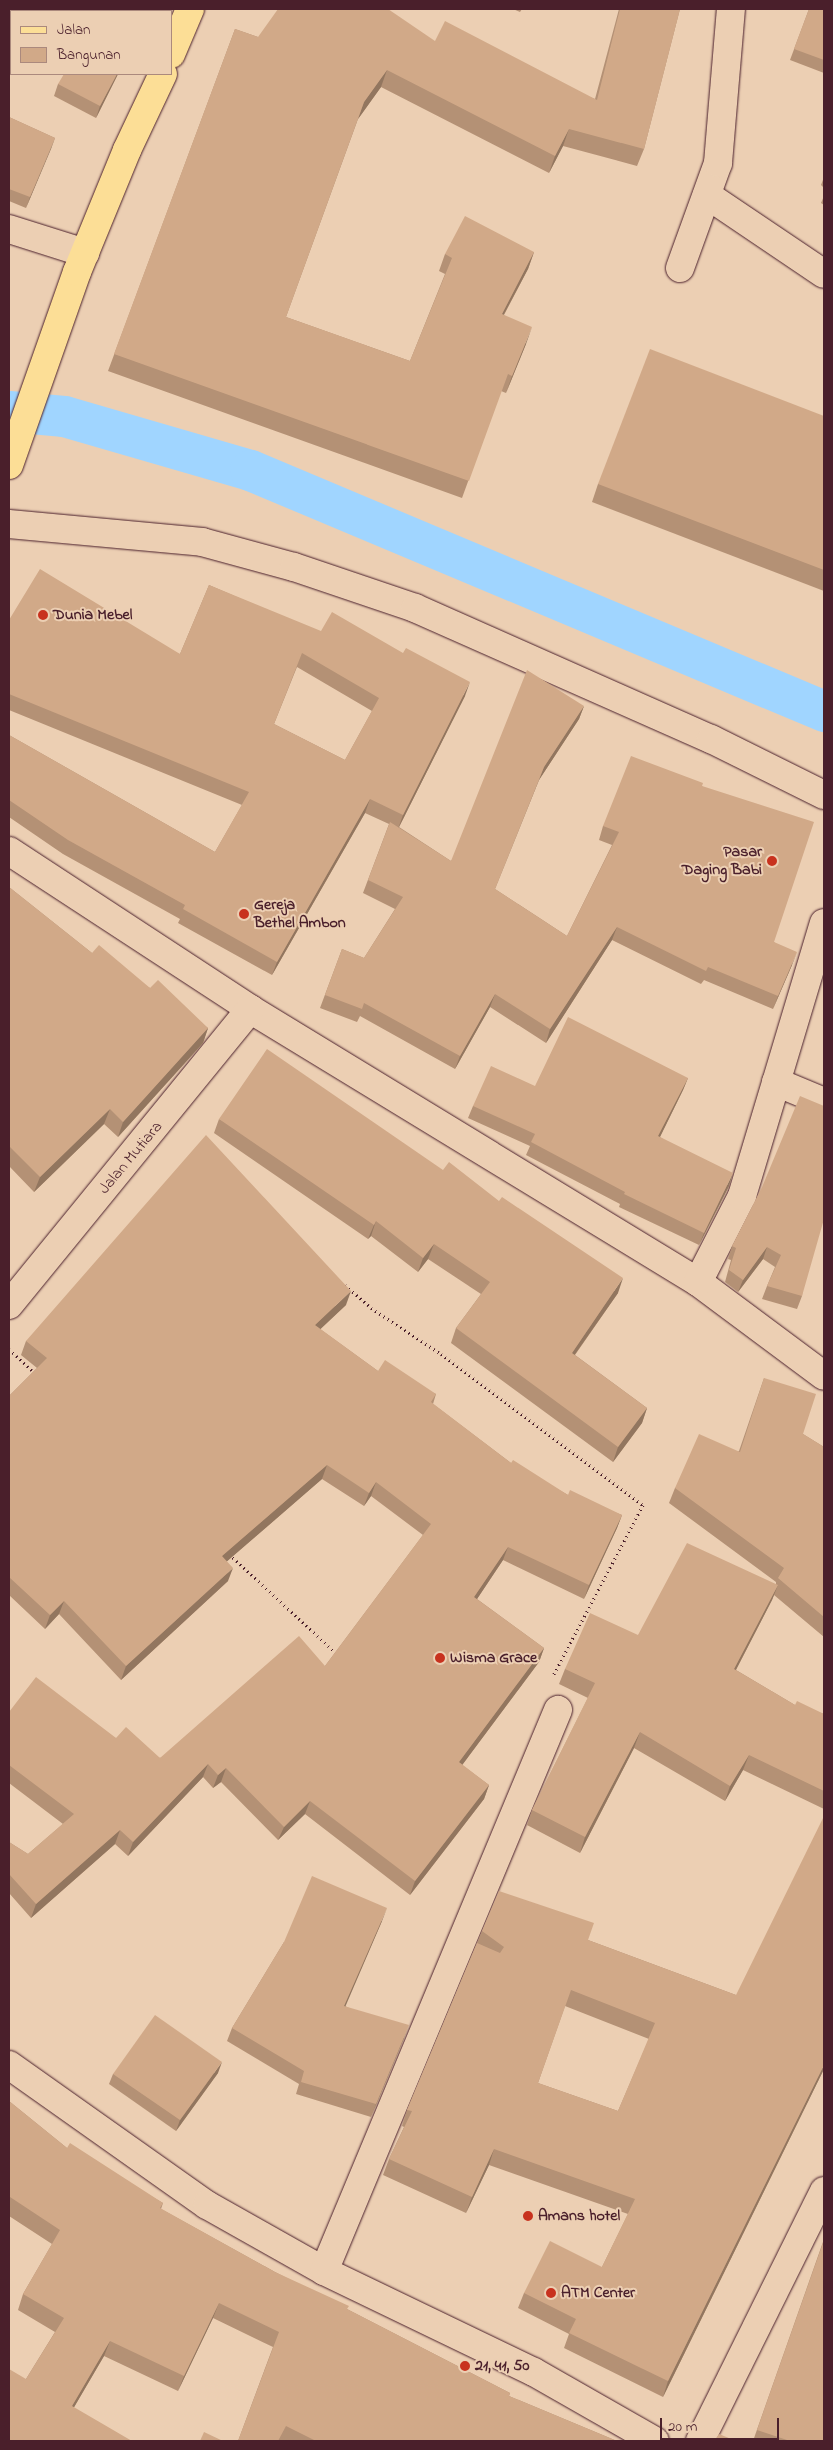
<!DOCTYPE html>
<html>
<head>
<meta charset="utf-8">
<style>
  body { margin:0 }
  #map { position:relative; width:833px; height:2450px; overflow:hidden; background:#eccfb3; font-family:"Indie Flower",sans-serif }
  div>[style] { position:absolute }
  .canal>* { height:41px; margin:-20.5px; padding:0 20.5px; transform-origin:20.5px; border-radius:20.5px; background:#a0d5ff }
  .path>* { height:3px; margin-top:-1.5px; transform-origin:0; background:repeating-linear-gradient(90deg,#4a1f2b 0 1px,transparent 0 5px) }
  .roads { filter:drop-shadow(0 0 1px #4a1f2b) drop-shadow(0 0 1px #4a1f2b) }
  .minor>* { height:28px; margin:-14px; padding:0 14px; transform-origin:14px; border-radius:14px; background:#eccfb3 }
  .major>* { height:28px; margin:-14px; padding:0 14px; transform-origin:14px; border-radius:14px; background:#fcde96 }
  .wall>* { inset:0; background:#b49175 }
  .shaded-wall>* { inset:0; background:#92765f }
  .building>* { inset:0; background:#d1a988 }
  .dots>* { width:14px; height:14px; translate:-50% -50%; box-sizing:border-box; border:2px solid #eccfb3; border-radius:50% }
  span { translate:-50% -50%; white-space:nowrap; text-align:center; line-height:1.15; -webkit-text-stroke:4px #eccfb3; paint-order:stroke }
  .poi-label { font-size:16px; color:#4a1f2b; font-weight:700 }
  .left { translate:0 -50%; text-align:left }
  .right { translate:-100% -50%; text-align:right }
  .street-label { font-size:16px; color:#4a1f2b }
  .frame { position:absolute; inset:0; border:10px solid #4a1f2b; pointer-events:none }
  .legend { position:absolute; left:10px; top:10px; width:162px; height:65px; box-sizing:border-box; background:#eccfb3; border:1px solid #ab897d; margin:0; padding:6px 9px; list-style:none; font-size:15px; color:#4a1f2b }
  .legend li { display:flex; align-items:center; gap:10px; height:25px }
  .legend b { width:25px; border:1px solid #ab897d }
  .scale { position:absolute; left:660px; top:2418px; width:119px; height:22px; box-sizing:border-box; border:2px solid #4a1f2b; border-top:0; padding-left:6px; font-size:15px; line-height:18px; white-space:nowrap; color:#4a1f2b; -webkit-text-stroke:4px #eccfb3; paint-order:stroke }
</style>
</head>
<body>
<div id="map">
  <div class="canal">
    <i style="left:9px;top:411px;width:55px;rotate:5.2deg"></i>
    <i style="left:64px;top:416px;width:194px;rotate:16.2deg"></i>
    <i style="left:250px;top:470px;width:623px;rotate:22.78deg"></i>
  </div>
  <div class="path">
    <i style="left:345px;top:1285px;width:35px;rotate:41deg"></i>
    <i style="left:371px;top:1308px;width:84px;rotate:33.3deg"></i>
    <i style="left:441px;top:1354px;width:252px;rotate:36.8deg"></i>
    <i style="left:643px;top:1505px;width:193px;rotate:117.8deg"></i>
    <i style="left:9px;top:1349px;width:37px;rotate:43deg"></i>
    <i style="left:229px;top:1554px;width:149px;rotate:42.8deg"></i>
  </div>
  <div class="roads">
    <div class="minor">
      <i style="left:707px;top:195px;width:141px;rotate:34deg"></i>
      <i style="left:9px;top:229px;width:80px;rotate:17.5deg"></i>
      <i style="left:680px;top:268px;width:112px;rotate:-70.1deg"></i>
      <i style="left:718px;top:163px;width:155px;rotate:-85.2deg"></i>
      <i style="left:9px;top:524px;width:194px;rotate:5.3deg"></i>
      <i style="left:202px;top:542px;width:95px;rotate:15.2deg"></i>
      <i style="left:294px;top:567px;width:128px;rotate:18.7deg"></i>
      <i style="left:415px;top:608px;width:324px;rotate:23.9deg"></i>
      <i style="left:711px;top:739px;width:126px;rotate:26.4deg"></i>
      <i style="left:9px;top:851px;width:288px;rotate:33.2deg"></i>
      <i style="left:250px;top:1009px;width:525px;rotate:31.36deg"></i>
      <i style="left:698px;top:1282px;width:157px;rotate:36.7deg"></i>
      <i style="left:776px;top:1082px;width:52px;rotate:22.6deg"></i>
      <i style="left:698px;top:1282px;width:97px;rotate:-62.9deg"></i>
      <i style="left:742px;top:1196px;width:285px;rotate:-73.3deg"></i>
      <i style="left:9px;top:1305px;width:382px;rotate:-50.8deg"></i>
      <i style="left:9px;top:2065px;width:242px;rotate:35.3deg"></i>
      <i style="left:207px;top:2205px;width:134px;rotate:29.4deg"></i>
      <i style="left:324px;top:2271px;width:233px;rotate:25.7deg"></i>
      <i style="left:534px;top:2372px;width:139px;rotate:29.7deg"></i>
      <i style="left:324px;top:2271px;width:608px;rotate:-67.36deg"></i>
      <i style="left:700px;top:2441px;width:279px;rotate:-63.6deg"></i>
    </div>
    <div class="major">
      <i style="left:171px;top:54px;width:49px;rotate:-67.1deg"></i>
      <i style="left:9px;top:465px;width:205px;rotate:-70.6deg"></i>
      <i style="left:77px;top:272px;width:132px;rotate:-67.7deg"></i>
      <i style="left:127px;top:150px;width:84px;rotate:-64.7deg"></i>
    </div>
  </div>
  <div class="wall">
    <i style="clip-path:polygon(9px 9px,151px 9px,150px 11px,11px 11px,11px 24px,9px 23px)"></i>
    <i style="clip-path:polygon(513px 9px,522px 9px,520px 12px)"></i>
    <i style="clip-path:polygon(619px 9px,680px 9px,644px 149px,637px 166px,563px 146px,549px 173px,381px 87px,358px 119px,286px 317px,410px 361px,445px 274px,439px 271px,445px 254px,534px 252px,528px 269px,504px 315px,526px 344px,506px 393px,501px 391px,462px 498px,108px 371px,235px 29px,258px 37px,435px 41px,595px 99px)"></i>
    <i style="clip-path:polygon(809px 9px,824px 9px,824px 73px,790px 60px)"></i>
    <i style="clip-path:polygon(118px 74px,96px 118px,54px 96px,58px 84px)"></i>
    <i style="clip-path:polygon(9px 117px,55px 138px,26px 208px,9px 201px)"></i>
    <i style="clip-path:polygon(824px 177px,824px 188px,821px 185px)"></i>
    <i style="clip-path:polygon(824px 196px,824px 205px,821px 203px)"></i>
    <i style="clip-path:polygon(824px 416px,824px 591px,592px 502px,598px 484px)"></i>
    <i style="clip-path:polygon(evenodd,209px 585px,465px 696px,399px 827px,451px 861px,584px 706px,579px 719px,539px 780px,495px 889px,567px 936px,612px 845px,599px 840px,603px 826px,702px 786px,774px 942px,792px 965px,773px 1009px,704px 980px,701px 984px,612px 940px,546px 1043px,490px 1007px,455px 1069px,360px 1016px,357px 1022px,320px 1008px,342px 949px,364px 958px,395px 909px,363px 893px,389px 824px,365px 813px,272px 975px,178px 923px,180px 919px,63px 854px,9px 817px,9px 735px,215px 852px,242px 805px,9px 710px,9px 620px,180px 654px,209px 585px,297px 667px,372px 711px,345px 760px,274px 724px,297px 667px)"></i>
    <i style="clip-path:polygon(9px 887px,92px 953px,150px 988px,208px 1028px,203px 1043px,118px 1137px,104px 1124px,34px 1192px,9px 1166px)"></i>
    <i style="clip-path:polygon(688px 1078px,683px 1090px,660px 1137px,729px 1186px,699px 1245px,619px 1207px,620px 1204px,526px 1155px,530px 1146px,468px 1118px,473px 1106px,535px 1086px)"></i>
    <i style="clip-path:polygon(824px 1106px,802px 1296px,797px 1309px,762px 1299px,767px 1286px,775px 1267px,763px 1259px,738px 1292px,725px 1282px,731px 1260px,728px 1259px,732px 1246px)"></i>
    <i style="clip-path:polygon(219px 1119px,618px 1293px,575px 1355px,647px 1408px,642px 1423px,613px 1462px,451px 1343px,456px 1328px,481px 1294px,428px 1259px,418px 1272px,371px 1236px,368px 1239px,214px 1133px)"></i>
    <i style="clip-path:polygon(346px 1305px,320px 1329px,378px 1371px,436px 1394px,433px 1404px,511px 1463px,568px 1495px,622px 1515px,617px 1528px,584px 1599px,503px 1560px,477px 1599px,544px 1648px,539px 1662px,462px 1765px,489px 1785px,484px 1799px,410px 1895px,305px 1814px,278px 1840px,221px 1782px,213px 1788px,203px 1777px,128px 1856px,115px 1844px,31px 1918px,9px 1893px,9px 1842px,28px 1854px,63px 1824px,9px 1783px,9px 1712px,116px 1738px,160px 1758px,325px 1666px,423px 1535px,371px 1496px,364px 1506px,322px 1479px,227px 1561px,228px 1581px,121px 1680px,59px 1614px,45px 1629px,9px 1595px,9px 1396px,37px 1368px,21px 1355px,26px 1341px)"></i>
    <i style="clip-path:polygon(764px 1378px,803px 1434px,824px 1447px,824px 1637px,774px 1595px,772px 1600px,736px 1670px,795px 1705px,824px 1714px,824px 1809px,743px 1770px,725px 1801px,634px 1748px,580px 1853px,527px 1825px,532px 1810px,588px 1698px,559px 1684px,565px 1669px,638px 1635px,776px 1584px,776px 1582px,669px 1503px,675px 1488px,739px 1451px)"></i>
    <i style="clip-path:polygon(382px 1921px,345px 2006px,404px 2038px,371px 2117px,296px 2094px,299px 2084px,227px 2041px,232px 2028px,284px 1942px)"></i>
    <i style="clip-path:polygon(evenodd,482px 1931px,588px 1940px,736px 1995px,824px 2069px,663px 2397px,564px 2348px,569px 2334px,518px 2308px,524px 2293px,602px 2267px,628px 2214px,489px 2165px,466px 2213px,383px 2175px,389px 2159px,404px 2127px,402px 2126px,407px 2110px,477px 1943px,482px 1931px,565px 2006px,649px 2039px,618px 2111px,538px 2083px,565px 2006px)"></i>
    <i style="clip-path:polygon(218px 2073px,176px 2131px,109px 2084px,113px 2074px)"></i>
    <i style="clip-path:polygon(9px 2101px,67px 2148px,163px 2203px,161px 2209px,275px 2272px,510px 2393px,509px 2396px,617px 2441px,238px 2441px,273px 2347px,213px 2318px,178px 2391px,104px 2356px,74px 2407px,26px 2379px,55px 2332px,18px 2310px,23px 2294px,52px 2244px,9px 2216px)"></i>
    <i style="clip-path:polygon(824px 2239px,824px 2441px,753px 2441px)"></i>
  </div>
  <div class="shaded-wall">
    <i style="clip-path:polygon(387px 70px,381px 87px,358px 119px,364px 102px)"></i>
    <i style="clip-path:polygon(117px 74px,118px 74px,96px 118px,100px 106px)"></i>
    <i style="clip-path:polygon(569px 129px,563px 146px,549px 173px,555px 156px)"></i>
    <i style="clip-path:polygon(55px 138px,51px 149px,26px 208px,30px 197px)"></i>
    <i style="clip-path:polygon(534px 252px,528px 269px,495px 331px,502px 314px)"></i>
    <i style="clip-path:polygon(532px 327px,526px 344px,506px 393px,512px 376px)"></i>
    <i style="clip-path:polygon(470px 682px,465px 696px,398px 829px,403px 815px)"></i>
    <i style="clip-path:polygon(584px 706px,579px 719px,539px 780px,490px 902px,544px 767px)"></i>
    <i style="clip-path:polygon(370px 799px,365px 813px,272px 975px,277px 962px)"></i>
    <i style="clip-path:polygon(617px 927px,612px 940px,546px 1043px,550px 1029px)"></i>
    <i style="clip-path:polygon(797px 952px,792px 965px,773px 1009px,778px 996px)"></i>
    <i style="clip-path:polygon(495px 994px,490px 1007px,455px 1069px,460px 1056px)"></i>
    <i style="clip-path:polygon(208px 1028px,203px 1043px,118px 1137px,123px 1122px)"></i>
    <i style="clip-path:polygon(688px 1078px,683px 1090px,654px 1149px,658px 1136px)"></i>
    <i style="clip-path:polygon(110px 1109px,104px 1124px,34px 1192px,40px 1177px)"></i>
    <i style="clip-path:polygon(733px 1173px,729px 1186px,699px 1245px,704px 1233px)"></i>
    <i style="clip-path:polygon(376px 1221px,371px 1236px,368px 1239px,374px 1225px)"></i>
    <i style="clip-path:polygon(434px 1244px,428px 1259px,418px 1272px,423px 1258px)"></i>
    <i style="clip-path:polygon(767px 1247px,763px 1259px,738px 1292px,743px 1280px)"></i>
    <i style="clip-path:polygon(623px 1278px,618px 1293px,566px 1367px,572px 1353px)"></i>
    <i style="clip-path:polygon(351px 1291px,346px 1305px,310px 1339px,315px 1325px)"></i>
    <i style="clip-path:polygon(647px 1408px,642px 1423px,613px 1462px,618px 1447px)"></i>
    <i style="clip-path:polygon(327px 1465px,322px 1479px,217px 1570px,222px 1556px)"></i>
    <i style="clip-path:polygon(376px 1482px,371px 1496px,364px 1506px,369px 1493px)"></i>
    <i style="clip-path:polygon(622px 1515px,617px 1528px,584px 1599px,589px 1585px)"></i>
    <i style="clip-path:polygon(508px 1547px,503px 1560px,469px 1611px,474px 1597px)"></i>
    <i style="clip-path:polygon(233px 1568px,228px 1581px,121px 1680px,126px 1666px)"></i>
    <i style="clip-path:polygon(778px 1585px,772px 1600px,728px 1685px,734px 1669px)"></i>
    <i style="clip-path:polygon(64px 1601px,59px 1614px,45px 1629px,50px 1615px)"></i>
    <i style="clip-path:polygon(544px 1648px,539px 1662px,454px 1776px,459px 1762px)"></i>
    <i style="clip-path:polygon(640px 1732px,634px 1748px,580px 1853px,585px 1837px)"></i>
    <i style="clip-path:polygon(749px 1755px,743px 1770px,725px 1801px,730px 1786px)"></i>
    <i style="clip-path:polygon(208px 1764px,203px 1777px,128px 1856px,133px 1842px)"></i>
    <i style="clip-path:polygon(226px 1768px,221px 1782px,213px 1788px,218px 1775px)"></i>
    <i style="clip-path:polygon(489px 1785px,484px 1799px,410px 1895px,415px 1881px)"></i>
    <i style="clip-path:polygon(310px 1801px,305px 1814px,278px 1840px,284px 1827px)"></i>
    <i style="clip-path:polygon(120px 1830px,115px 1844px,31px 1918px,36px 1904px)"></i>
    <i style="clip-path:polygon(387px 1908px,382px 1921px,340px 2019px,344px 2006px)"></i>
    <i style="clip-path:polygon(409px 2025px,404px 2038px,371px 2117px,376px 2104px)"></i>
    <i style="clip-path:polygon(222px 2062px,218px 2073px,176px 2131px,180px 2120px)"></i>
    <i style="clip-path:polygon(824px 2065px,824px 2069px,663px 2397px,668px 2381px)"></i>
    <i style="clip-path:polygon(494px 2149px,489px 2165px,466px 2213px,472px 2197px)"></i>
    <i style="clip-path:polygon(219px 2303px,213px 2318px,178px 2391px,184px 2376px)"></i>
    <i style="clip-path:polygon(110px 2341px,104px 2356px,66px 2421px,72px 2406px)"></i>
  </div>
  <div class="building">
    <i style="clip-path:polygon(9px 9px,150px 9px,148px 11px,13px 11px)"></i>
    <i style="clip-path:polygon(278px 9px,388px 9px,435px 41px,445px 21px,597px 100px,620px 9px,680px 9px,644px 149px,569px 129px,555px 156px,387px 70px,364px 102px,286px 317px,410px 361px,452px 258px,445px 254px,465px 216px,534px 252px,502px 314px,532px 327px,512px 376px,508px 374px,469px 481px,114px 354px,235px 29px,258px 37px)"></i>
    <i style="clip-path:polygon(809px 9px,824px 9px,824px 60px,794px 49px)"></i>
    <i style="clip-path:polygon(64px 74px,117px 74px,100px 106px,58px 84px)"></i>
    <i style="clip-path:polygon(9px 117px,55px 138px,30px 197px,9px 189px)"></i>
    <i style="clip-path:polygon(650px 349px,824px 416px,824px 570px,598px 484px)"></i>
    <i style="clip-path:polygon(evenodd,40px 569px,180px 654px,209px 585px,321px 631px,332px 612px,403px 653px,406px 648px,470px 682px,403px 815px,370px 799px,277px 962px,183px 909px,185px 905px,68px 840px,9px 800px,9px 735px,215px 852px,249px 792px,9px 694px,9px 620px,40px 569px,302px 653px,379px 698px,345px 760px,274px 724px,302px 653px)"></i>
    <i style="clip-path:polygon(527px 670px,584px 706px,544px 767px,495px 889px,567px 936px,619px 832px,603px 826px,631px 756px,703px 783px,702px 786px,814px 822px,774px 942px,797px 952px,778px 996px,708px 967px,706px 971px,617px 927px,550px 1029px,495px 994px,460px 1056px,364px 1003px,362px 1009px,325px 995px,342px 949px,364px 958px,403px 897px,368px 880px,390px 822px,451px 861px)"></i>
    <i style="clip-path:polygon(9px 887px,92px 953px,99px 945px,150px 988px,158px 980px,208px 1028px,123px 1122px,110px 1109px,40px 1177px,9px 1146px)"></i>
    <i style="clip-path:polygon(568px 1017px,688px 1078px,658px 1136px,733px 1173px,704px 1233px,624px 1194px,625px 1192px,531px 1142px,535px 1134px,473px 1106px,491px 1066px,535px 1086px)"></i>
    <i style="clip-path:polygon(267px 1049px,443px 1170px,449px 1162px,499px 1201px,502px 1197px,623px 1278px,572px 1353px,647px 1408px,618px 1447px,456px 1328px,490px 1282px,434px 1244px,423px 1258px,376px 1221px,374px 1225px,219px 1119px)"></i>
    <i style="clip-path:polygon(800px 1096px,824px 1106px,824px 1219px,802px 1296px,767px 1286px,781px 1255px,767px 1247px,743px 1280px,729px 1270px,736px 1248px,732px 1246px,762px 1187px)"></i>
    <i style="clip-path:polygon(206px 1135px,351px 1291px,315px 1325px,378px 1371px,385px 1360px,436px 1394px,431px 1402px,511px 1463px,513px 1460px,568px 1495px,570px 1490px,622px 1515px,589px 1585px,508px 1547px,474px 1597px,544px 1648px,459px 1762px,489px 1785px,415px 1881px,310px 1801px,284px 1827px,226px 1768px,218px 1775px,208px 1764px,133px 1842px,120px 1830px,36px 1904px,9px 1874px,9px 1842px,28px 1854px,74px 1814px,9px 1765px,9px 1712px,36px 1677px,116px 1738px,126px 1727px,160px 1758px,299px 1636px,325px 1666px,431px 1524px,376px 1482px,369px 1493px,327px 1465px,222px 1556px,233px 1568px,126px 1666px,64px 1601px,50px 1615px,9px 1577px,9px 1396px,47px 1358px,26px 1341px)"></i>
    <i style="clip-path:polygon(764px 1378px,816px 1394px,803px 1434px,824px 1447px,824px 1617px,778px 1578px,784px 1568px,675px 1488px,699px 1434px,740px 1452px)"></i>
    <i style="clip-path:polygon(687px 1543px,778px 1585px,734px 1669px,795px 1705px,797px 1701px,824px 1714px,824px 1791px,749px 1755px,730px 1786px,640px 1732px,585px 1837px,532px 1810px,595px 1683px,565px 1669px,590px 1613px,638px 1635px)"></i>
    <i style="clip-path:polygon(evenodd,824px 1816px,824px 2065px,668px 2381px,569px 2333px,576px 2319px,524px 2293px,550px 2241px,602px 2267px,635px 2199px,494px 2149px,472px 2197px,389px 2159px,412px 2111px,407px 2110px,477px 1943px,500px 1953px,504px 1947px,482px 1931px,499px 1891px,594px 1923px,588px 1940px,736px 1995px,824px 1816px,571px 1990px,655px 2023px,618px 2111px,538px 2083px,571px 1990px)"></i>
    <i style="clip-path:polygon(312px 1876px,387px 1908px,344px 2006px,409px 2025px,376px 2104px,301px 2082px,304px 2071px,232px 2028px,284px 1942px)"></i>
    <i style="clip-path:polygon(155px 2015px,222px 2062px,180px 2120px,113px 2074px)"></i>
    <i style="clip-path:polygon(9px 2101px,67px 2148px,70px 2143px,163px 2203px,160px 2208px,275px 2272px,349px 2306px,347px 2309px,510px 2393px,509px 2396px,617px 2441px,316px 2441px,286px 2426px,278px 2441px,238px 2441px,279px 2332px,219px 2303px,184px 2376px,110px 2341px,72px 2406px,132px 2441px,9px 2441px,9px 2369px,26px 2379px,64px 2318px,23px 2294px,60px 2230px,10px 2197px,9px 2198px)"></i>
    <i style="clip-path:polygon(824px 2240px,824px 2441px,790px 2441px,757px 2430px)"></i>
    <i style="clip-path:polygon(204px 2432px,223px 2441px,200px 2441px)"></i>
    <i style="clip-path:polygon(719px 2434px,736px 2441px,714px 2441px)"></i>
  </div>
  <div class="dots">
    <i style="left:43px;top:615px;background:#c8321e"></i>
    <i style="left:772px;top:861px;background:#c8321e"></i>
    <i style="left:244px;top:914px;background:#c8321e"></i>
    <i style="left:440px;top:1658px;background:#c8321e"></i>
    <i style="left:528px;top:2216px;background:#c8321e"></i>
    <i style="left:551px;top:2293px;background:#c8321e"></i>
    <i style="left:465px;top:2366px;background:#c8321e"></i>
  </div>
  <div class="poi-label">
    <span class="left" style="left:53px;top:615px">Dunia Mebel</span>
    <span class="right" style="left:762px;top:861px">Pasar<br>Daging Babi</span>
    <span class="left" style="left:254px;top:914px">Gereja<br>Bethel Ambon</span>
    <span class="left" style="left:450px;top:1658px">Wisma Grace</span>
    <span class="left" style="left:538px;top:2216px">Amans hotel</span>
    <span class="left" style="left:561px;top:2293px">ATM Center</span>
    <span class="left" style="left:475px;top:2366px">21, 41, 50</span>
  </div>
  <div class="street-label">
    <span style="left:131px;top:1158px;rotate:-50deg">Jalan Mutiara</span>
  </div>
  <div class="frame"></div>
  <ul class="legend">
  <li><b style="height:6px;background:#fcde96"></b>Jalan</li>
  <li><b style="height:14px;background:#d1a988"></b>Bangunan</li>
  </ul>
  <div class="scale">20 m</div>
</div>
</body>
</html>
